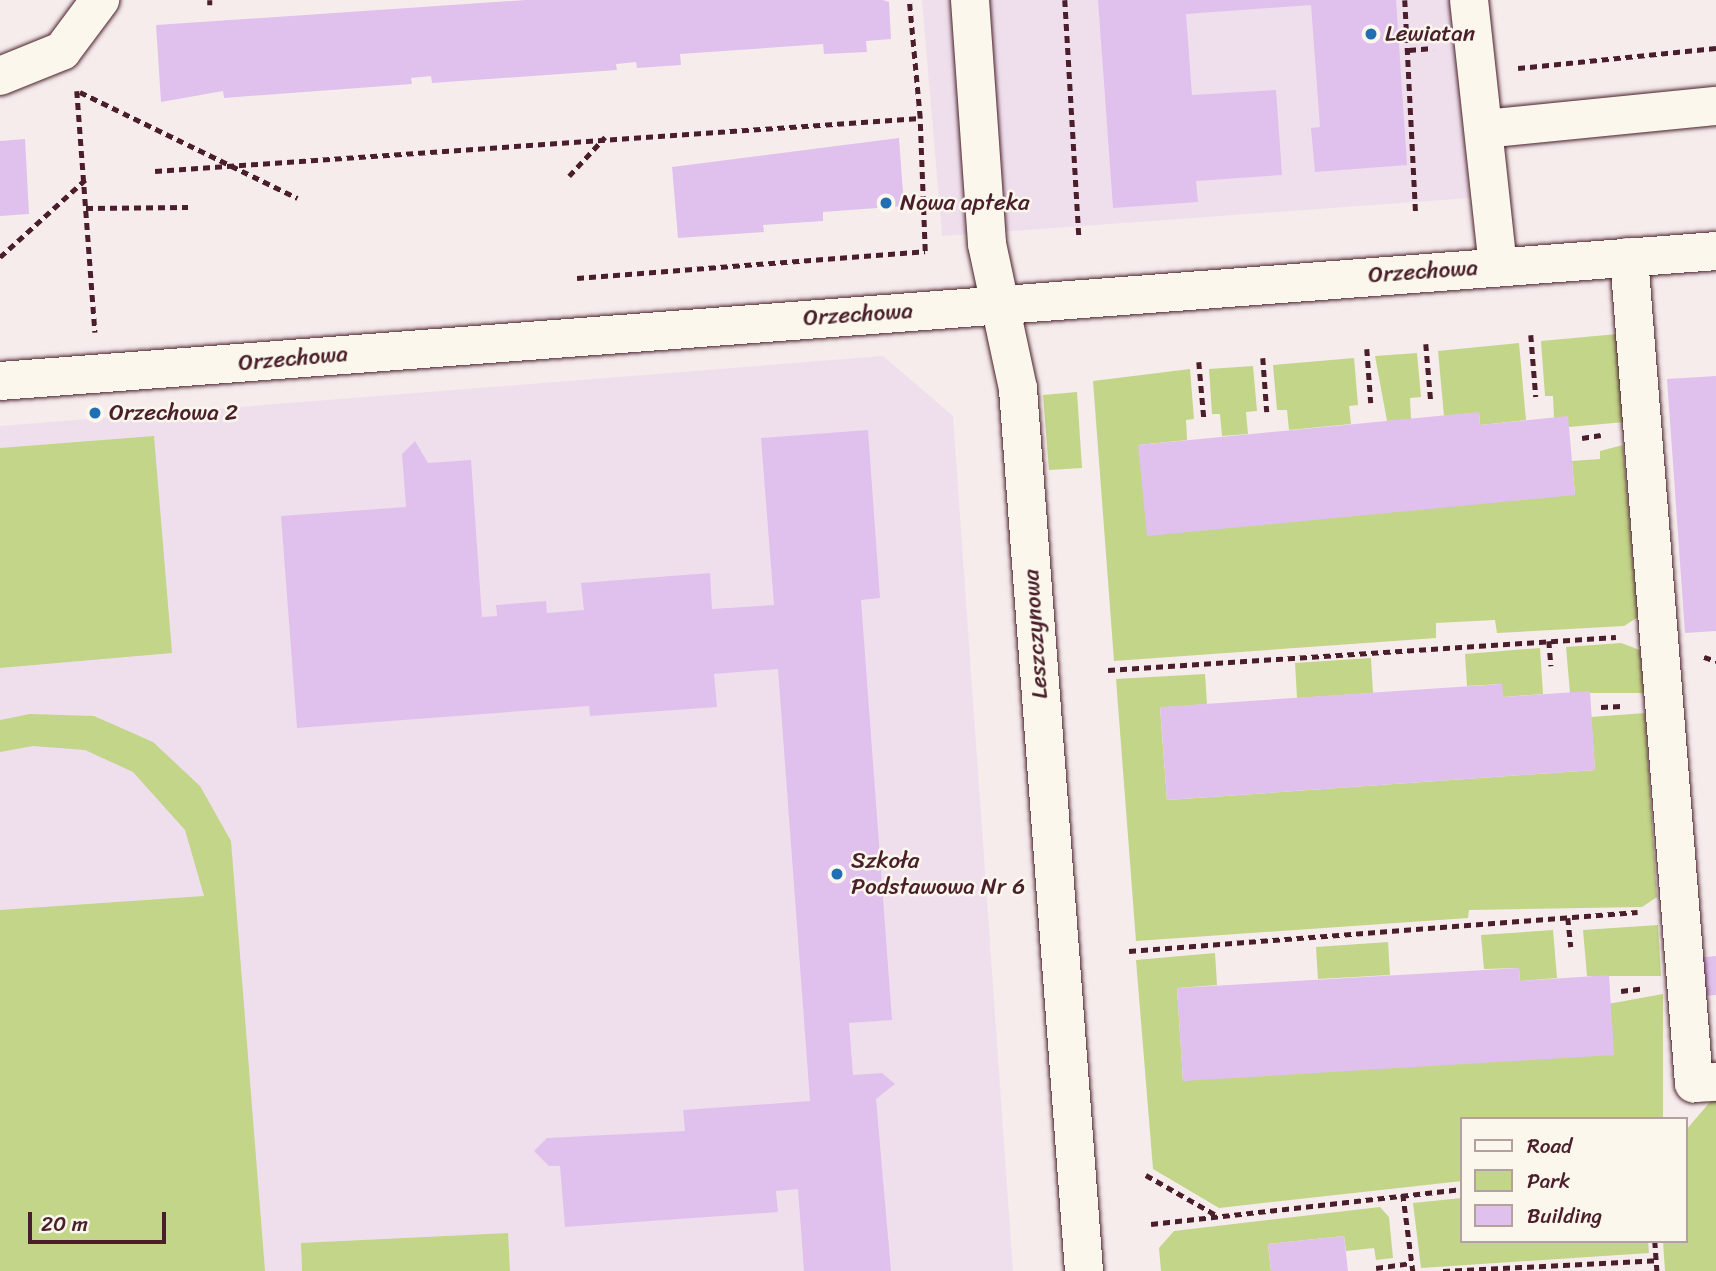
<!DOCTYPE html>
<html>
<head>
<meta charset="utf-8">
<style>
  body { margin:0 }
  #map { position:relative; width:1716px; height:1271px; overflow:hidden; background:#f6ecec; font-family:Sriracha,sans-serif }
  div>[style] { position:absolute }
  .built>* { inset:0; background:#efdfec }
  .green>* { inset:0; background:#c3d589 }
  .building>* { inset:0; background:#e0c1ed }
  .path>* { height:4.5px; margin-top:-2.25px; transform-origin:0; background:repeating-linear-gradient(90deg,#4a1f2b 0 7px,transparent 0 12px) }
  .roads { filter:drop-shadow(0 0 2px #4a1f2b) drop-shadow(0 0 2px #4a1f2b) }
  .street>* { height:38px; margin:-19px; padding:0 19px; transform-origin:19px; border-radius:19px; background:#fbf7ec }
  .dots>* { width:19px; height:19px; translate:-50% -50%; box-sizing:border-box; border:4px solid #fbf7ec; border-radius:50% }
  span { translate:-50% -50%; white-space:nowrap; text-align:center; line-height:1.15; -webkit-text-stroke:5px #fbf7ec; paint-order:stroke }
  .poi-label { font-size:23px; color:#4a1f2b }
  .left { translate:0 -50%; text-align:left }
  .street-label { font-size:23px; color:#4a1f2b }
  .legend { position:absolute; left:1460px; top:1117px; width:228px; height:126px; box-sizing:border-box; background:#fbf7ec; border:2px solid #b4a19f; margin:0; padding:9px 12px; list-style:none; font-size:21px; color:#4a1f2b }
  .legend li { display:flex; align-items:center; gap:14px; height:35px }
  .legend b { width:35px; border:2px solid #b4a19f }
  .scale { position:absolute; left:28px; top:1212px; width:138px; height:32px; box-sizing:border-box; border:4px solid #4a1f2b; border-top:0; padding-left:9px; font-size:21px; line-height:24px; white-space:nowrap; color:#4a1f2b; -webkit-text-stroke:5px #fbf7ec; paint-order:stroke }
</style>
</head>
<body>
<div id="map">
  <div class="built">
    <i style="clip-path:polygon(922px 0,1451px 0,1470px 198px,942px 236px)"></i>
    <i style="clip-path:polygon(883px 356px,953px 416px,1013px 1271px,0 1271px,0 426px)"></i>
  </div>
  <div class="green">
    <i style="clip-path:polygon(1617px 334px,1625px 422px,1569px 427px,1554px 418px,1553px 396px,1545px 396px,1541px 341px)"></i>
    <i style="clip-path:polygon(1519px 343px,1526px 420px,1480px 425px,1479px 413px,1444px 416px,1438px 351px)"></i>
    <i style="clip-path:polygon(1417px 353px,1421px 397px,1410px 398px,1411px 419px,1387px 421px,1375px 356px)"></i>
    <i style="clip-path:polygon(1354px 358px,1358px 405px,1349px 406px,1351px 424px,1289px 430px,1287px 410px,1277px 410px,1273px 365px)"></i>
    <i style="clip-path:polygon(1253px 366px,1257px 411px,1246px 412px,1248px 434px,1222px 436px,1220px 414px,1212px 414px,1209px 369px)"></i>
    <i style="clip-path:polygon(1190px 369px,1194px 419px,1186px 420px,1187px 440px,1138px 445px,1575px 495px,1572px 461px,1600px 459px,1600px 451px,1623px 445px,1638px 617px,1624px 626px,1497px 633px,1495px 620px,1436px 623px,1436px 638px,1114px 661px,1093px 381px)"></i>
    <i style="clip-path:polygon(1077px 392px,1082px 468px,1049px 470px,1043px 395px)"></i>
    <i style="clip-path:polygon(154px 436px,172px 653px,0 668px,0 448px)"></i>
    <i style="clip-path:polygon(1621px 643px,1640px 650px,1644px 693px,1570px 693px,1566px 647px)"></i>
    <i style="clip-path:polygon(1540px 648px,1543px 694px,1503px 697px,1501px 684px,1467px 686px,1465px 654px)"></i>
    <i style="clip-path:polygon(1371px 658px,1373px 693px,1297px 698px,1295px 663px)"></i>
    <i style="clip-path:polygon(1205px 674px,1207px 704px,1160px 708px,1167px 800px,1595px 770px,1591px 717px,1645px 713px,1657px 897px,1642px 907px,1469px 910px,1468px 918px,1136px 941px,1116px 679px)"></i>
    <i style="clip-path:polygon(30px 714px,94px 716px,153px 742px,200px 786px,231px 841px,265px 1271px,0 1271px,0 910px,204px 896px,185px 830px,133px 772px,85px 750px,33px 746px,0 752px,0 720px)"></i>
    <i style="clip-path:polygon(1658px 925px,1661px 976px,1587px 976px,1583px 930px)"></i>
    <i style="clip-path:polygon(1553px 930px,1557px 978px,1520px 981px,1519px 968px,1484px 969px,1481px 935px)"></i>
    <i style="clip-path:polygon(1388px 942px,1390px 975px,1318px 979px,1316px 947px)"></i>
    <i style="clip-path:polygon(1215px 953px,1217px 985px,1177px 988px,1183px 1081px,1663px 994px,1663px 1118px,1462px 1119px,1462px 1181px,1219px 1208px,1153px 1169px,1136px 960px)"></i>
    <i style="clip-path:polygon(1716px 1095px,1716px 1271px,1665px 1271px,1663px 1241px,1686px 1241px,1686px 1130px)"></i>
    <i style="clip-path:polygon(1462px 1198px,1462px 1241px,1648px 1241px,1649px 1253px,1421px 1268px,1413px 1203px)"></i>
    <i style="clip-path:polygon(1380px 1207px,1389px 1217px,1393px 1258px,1376px 1260px,1374px 1248px,1346px 1251px,1344px 1236px,1268px 1244px,1271px 1271px,1161px 1271px,1159px 1248px,1174px 1231px)"></i>
    <i style="clip-path:polygon(508px 1233px,510px 1271px,302px 1271px,301px 1243px)"></i>
  </div>
  <div class="building">
    <i style="clip-path:polygon(526px 0,883px 0,889px 2px,891px 39px,866px 41px,867px 52px,824px 54px,823px 44px,680px 54px,681px 65px,637px 68px,636px 62px,616px 64px,617px 70px,432px 83px,431px 76px,411px 78px,412px 84px,224px 98px,223px 91px,161px 102px,156px 25px)"></i>
    <i style="clip-path:polygon(1098px 0,1396px 0,1407px 165px,1315px 172px,1311px 128px,1320px 127px,1311px 5px,1186px 14px,1192px 95px,1276px 90px,1282px 175px,1196px 181px,1198px 202px,1113px 208px)"></i>
    <i style="clip-path:polygon(899px 138px,904px 206px,823px 212px,823px 221px,763px 225px,764px 232px,678px 238px,672px 167px)"></i>
    <i style="clip-path:polygon(25px 139px,29px 214px,0 216px,0 141px)"></i>
    <i style="clip-path:polygon(1716px 376px,1716px 631px,1685px 633px,1667px 379px)"></i>
    <i style="clip-path:polygon(1479px 412px,1480px 425px,1568px 416px,1575px 495px,1147px 536px,1138px 445px)"></i>
    <i style="clip-path:polygon(868px 430px,880px 598px,861px 600px,892px 1020px,849px 1023px,853px 1075px,882px 1073px,895px 1084px,876px 1099px,891px 1271px,804px 1271px,798px 1189px,776px 1191px,778px 1212px,565px 1227px,560px 1166px,549px 1166px,534px 1151px,547px 1138px,685px 1131px,683px 1110px,810px 1101px,778px 669px,714px 674px,717px 707px,590px 716px,589px 706px,297px 728px,281px 516px,406px 507px,402px 454px,415px 441px,428px 463px,471px 460px,482px 617px,497px 616px,496px 605px,546px 601px,547px 613px,584px 610px,581px 583px,710px 573px,712px 609px,774px 605px,761px 438px)"></i>
    <i style="clip-path:polygon(1502px 684px,1503px 697px,1590px 691px,1595px 770px,1167px 800px,1160px 707px)"></i>
    <i style="clip-path:polygon(1716px 956px,1716px 995px,1698px 997px,1694px 958px)"></i>
    <i style="clip-path:polygon(1519px 968px,1520px 981px,1609px 975px,1614px 1055px,1183px 1081px,1177px 988px)"></i>
    <i style="clip-path:polygon(1344px 1236px,1348px 1271px,1271px 1271px,1268px 1244px)"></i>
  </div>
  <div class="path">
    <i style="left:210px;top:0;width:5px;rotate:90deg"></i>
    <i style="left:1065px;top:0;width:236px;rotate:86.6deg"></i>
    <i style="left:1405px;top:0;width:214px;rotate:87.1deg"></i>
    <i style="left:1409px;top:50px;width:24px;rotate:-5deg"></i>
    <i style="left:1518px;top:68px;width:199px;rotate:-5.8deg"></i>
    <i style="left:77px;top:91px;width:242px;rotate:85.7deg"></i>
    <i style="left:80px;top:92px;width:242px;rotate:26deg"></i>
    <i style="left:155px;top:171px;width:767px;rotate:-3.96deg"></i>
    <i style="left:920px;top:118px;width:119px;rotate:-95.3deg"></i>
    <i style="left:569px;top:176px;width:53px;rotate:-47.3deg"></i>
    <i style="left:86px;top:208px;width:102px;rotate:-0.6deg"></i>
    <i style="left:0;top:257px;width:115px;rotate:-42.2deg"></i>
    <i style="left:577px;top:278px;width:349px;rotate:-4.4deg"></i>
    <i style="left:925px;top:251px;width:133px;rotate:-92.2deg"></i>
    <i style="left:1531px;top:335px;width:62px;rotate:85.4deg"></i>
    <i style="left:1426px;top:344px;width:58px;rotate:85.1deg"></i>
    <i style="left:1367px;top:349px;width:54px;rotate:85.8deg"></i>
    <i style="left:1263px;top:358px;width:54px;rotate:85.8deg"></i>
    <i style="left:1199px;top:362px;width:56px;rotate:84.9deg"></i>
    <i style="left:1582px;top:438px;width:19px;rotate:-9deg"></i>
    <i style="left:1549px;top:641px;width:25px;rotate:85deg"></i>
    <i style="left:1704px;top:657px;width:13px;rotate:18deg"></i>
    <i style="left:1108px;top:670px;width:509px;rotate:-3.72deg"></i>
    <i style="left:1601px;top:707px;width:20px;rotate:-3deg"></i>
    <i style="left:1568px;top:918px;width:29px;rotate:84deg"></i>
    <i style="left:1129px;top:951px;width:510px;rotate:-4.38deg"></i>
    <i style="left:1621px;top:991px;width:23px;rotate:-7deg"></i>
    <i style="left:1146px;top:1175px;width:83px;rotate:29.7deg"></i>
    <i style="left:1403px;top:1194px;width:78px;rotate:82.6deg"></i>
    <i style="left:1151px;top:1224px;width:313px;rotate:-6.4deg"></i>
    <i style="left:1655px;top:1241px;width:30px;rotate:86deg"></i>
    <i style="left:1376px;top:1268px;width:35px;rotate:-8deg"></i>
    <i style="left:1443px;top:1271px;width:214px;rotate:-2.9deg"></i>
  </div>
  <div class="roads">
    <div class="street">
      <i style="left:970px;top:0;width:245px;rotate:86deg"></i>
      <i style="left:987px;top:244px;width:148px;rotate:77.9deg"></i>
      <i style="left:1018px;top:389px;width:884px;rotate:85.72deg"></i>
      <i style="left:1469px;top:0;width:268px;rotate:83.8deg"></i>
      <i style="left:0;top:76px;width:67px;rotate:-22deg"></i>
      <i style="left:62px;top:51px;width:64px;rotate:-53.3deg"></i>
      <i style="left:1484px;top:129px;width:233px;rotate:-5.7deg"></i>
      <i style="left:1629px;top:257px;width:829px;rotate:85.5deg"></i>
      <i style="left:1694px;top:1083px;width:22px;rotate:-3deg"></i>
      <i style="left:0;top:381px;width:1721px;rotate:-4.33deg"></i>
    </div>
  </div>
  <div class="dots">
    <i style="left:1371px;top:34px;background:#1f6fb2"></i>
    <i style="left:886px;top:203px;background:#1f6fb2"></i>
    <i style="left:95px;top:413px;background:#1f6fb2"></i>
    <i style="left:837px;top:874px;background:#1f6fb2"></i>
  </div>
  <div class="poi-label">
    <span class="left" style="left:1385px;top:34px">Lewiatan</span>
    <span class="left" style="left:900px;top:203px">Nowa apteka</span>
    <span class="left" style="left:109px;top:413px">Orzechowa 2</span>
    <span class="left" style="left:851px;top:874px">Szkoła<br>Podstawowa Nr 6</span>
  </div>
  <div class="street-label">
    <span style="left:1423px;top:272px;rotate:-4deg">Orzechowa</span>
    <span style="left:858px;top:315px;rotate:-4deg">Orzechowa</span>
    <span style="left:293px;top:359px;rotate:-5deg">Orzechowa</span>
    <span style="left:1036px;top:634px;rotate:-94deg">Leszczynowa</span>
  </div>
  <ul class="legend">
  <li><b style="height:9px;background:#fbf7ec"></b>Road</li>
  <li><b style="height:19px;background:#c3d589"></b>Park</li>
  <li><b style="height:19px;background:#e0c1ed"></b>Building</li>
  </ul>
  <div class="scale">20 m</div>
</div>
</body>
</html>
